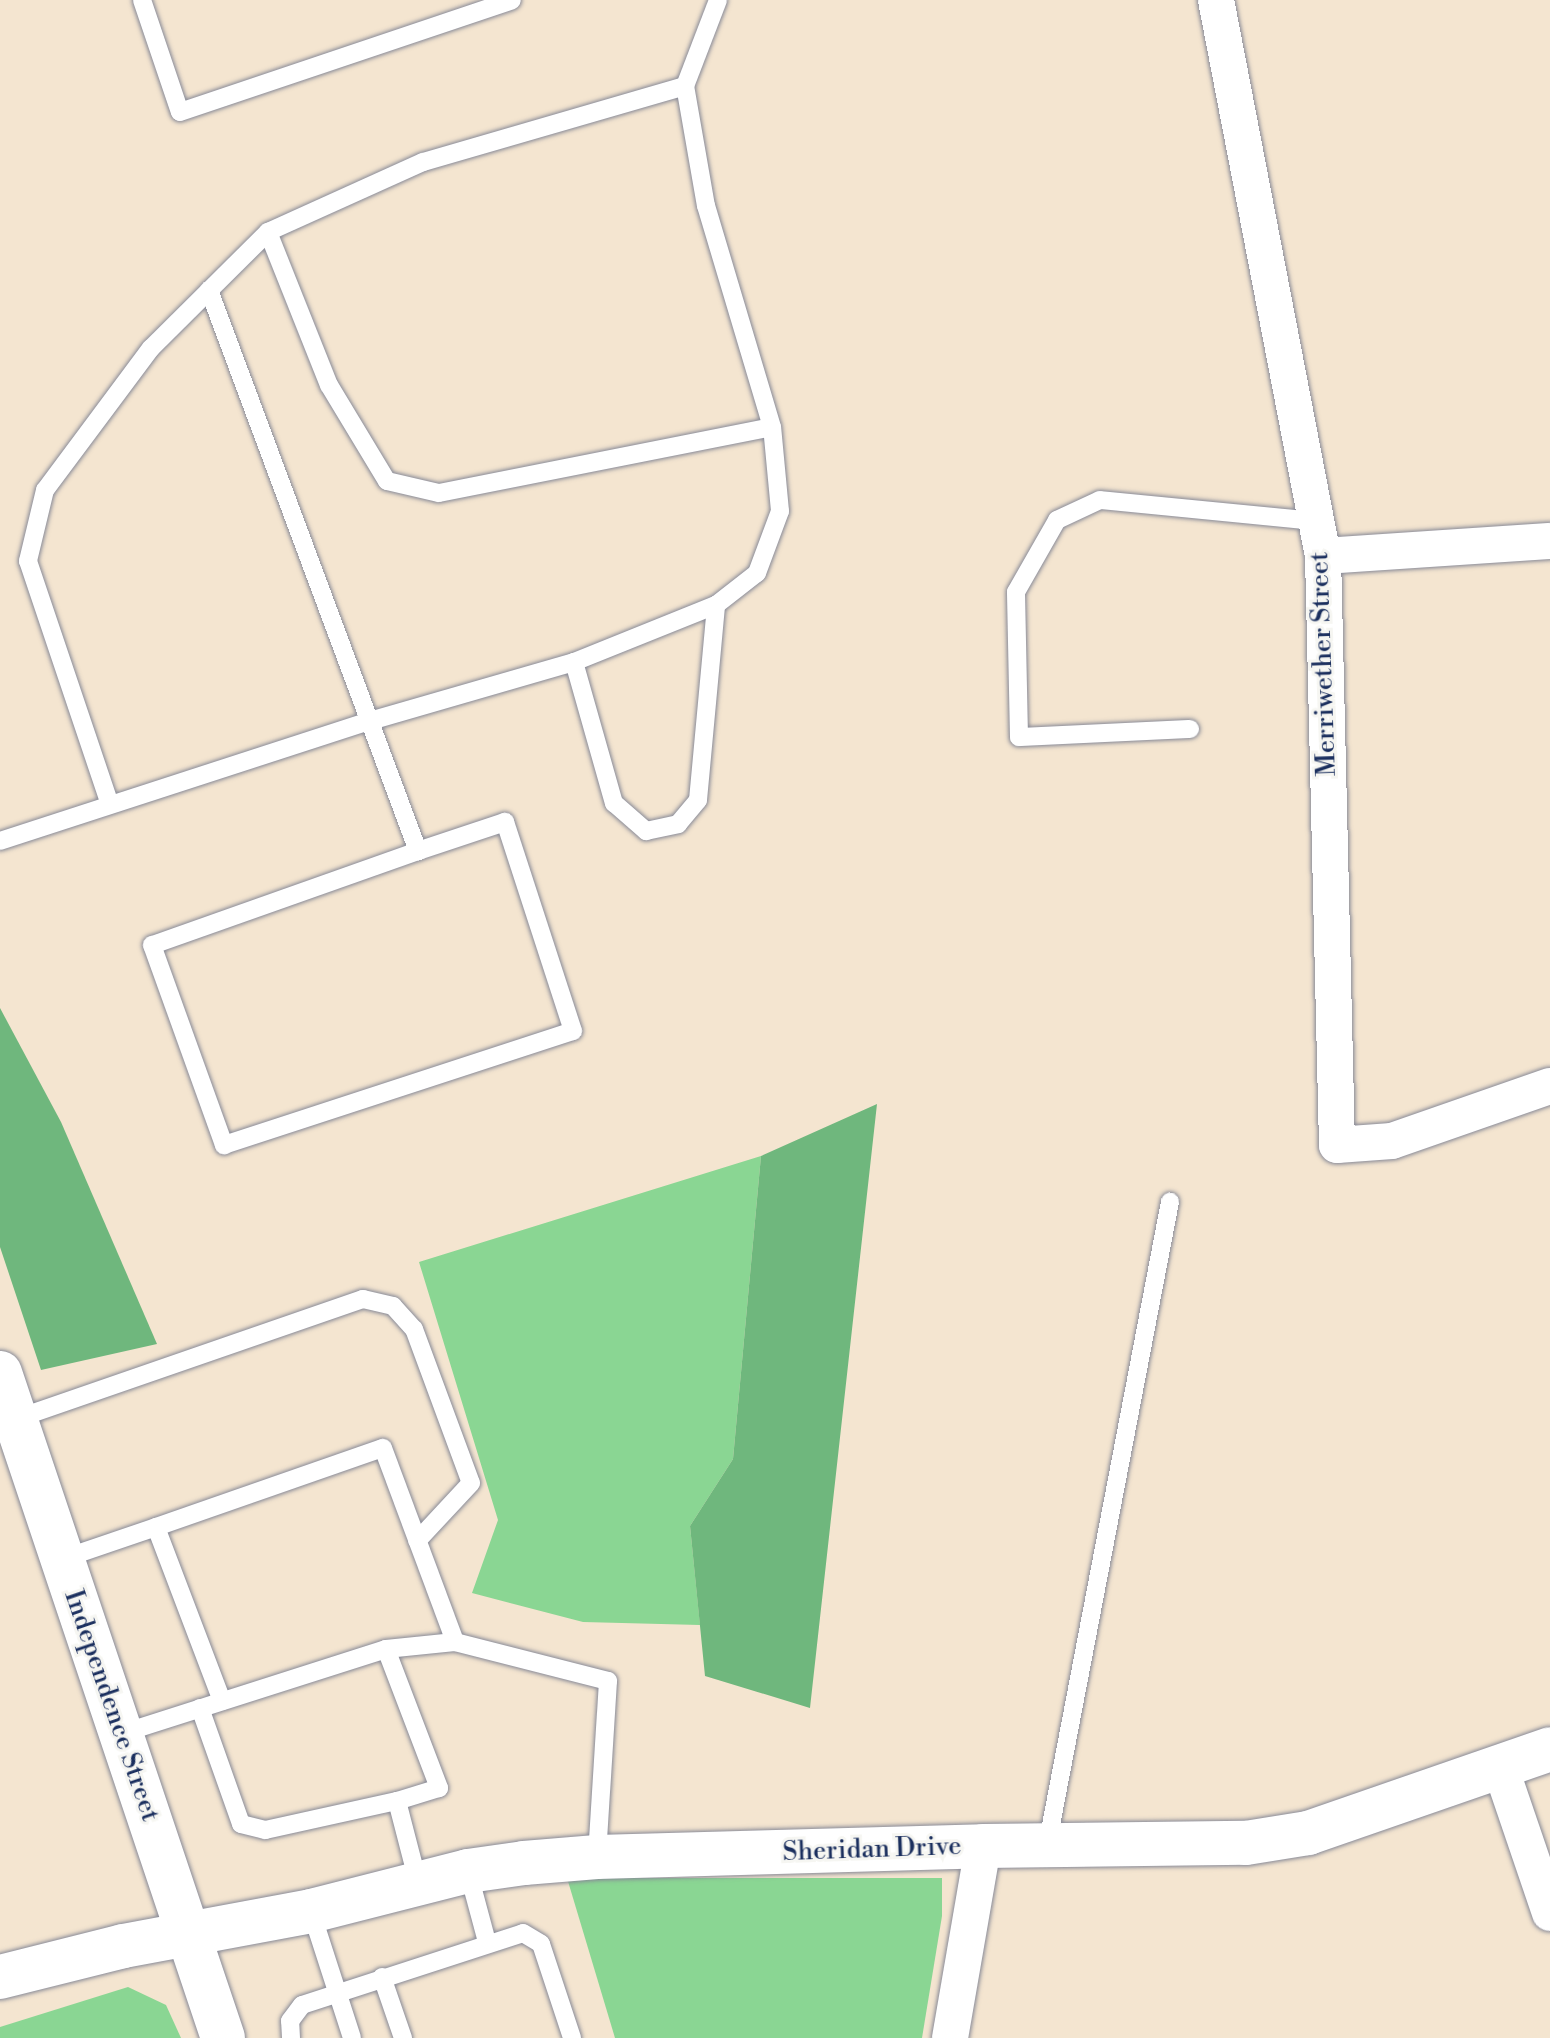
<!DOCTYPE html>
<html>
<head>
<meta charset="utf-8">
<style>
  body { margin:0 }
  #map { position:relative; width:1550px; height:2038px; overflow:hidden; background:#f4e5d0; font-family:"Libre Bodoni",serif }
  div>[style] { position:absolute }
  .green>* { inset:0; background:#8ad693 }
  .forest>* { inset:0; background:#6fb77d }
  .roads { filter:drop-shadow(0 0 2px #888a97) drop-shadow(0 0 2px #888a97) }
  .lane>* { height:18px; margin:-9px; padding:0 9px; transform-origin:9px; border-radius:9px; background:#fff }
  .street>* { height:36px; margin:-18px; padding:0 18px; transform-origin:18px; border-radius:18px; background:#fff }
  .secondary>* { height:44px; margin:-22px; padding:0 22px; transform-origin:22px; border-radius:22px; background:#fff }
  span { translate:-50% -50%; white-space:nowrap; text-align:center; line-height:1.15; -webkit-text-stroke:6px #f6f6f2; paint-order:stroke }
  .street-label { font-size:26px; color:#1b2f5e }
</style>
</head>
<body>
<div id="map">
  <div class="green">
    <i style="clip-path:polygon(761px 1156px,733px 1459px,690px 1526px,700px 1625px,583px 1622px,472px 1593px,498px 1520px,419px 1262px)"></i>
    <i style="clip-path:polygon(567px 1878px,942px 1878px,942px 1916px,922px 2038px,615px 2038px)"></i>
    <i style="clip-path:polygon(128px 1987px,166px 2005px,181px 2038px,0 2038px,0 2027px)"></i>
  </div>
  <div class="forest">
    <i style="clip-path:polygon(0 1008px,61px 1122px,157px 1344px,41px 1370px,0 1247px)"></i>
    <i style="clip-path:polygon(877px 1104px,810px 1708px,705px 1676px,690px 1526px,733px 1459px,761px 1156px)"></i>
  </div>
  <div class="roads">
    <div class="lane">
      <i style="left:142px;top:0;width:118px;rotate:71.3deg"></i>
      <i style="left:180px;top:112px;width:350px;rotate:-18.6deg"></i>
      <i style="left:685px;top:86px;width:92px;rotate:-69deg"></i>
      <i style="left:268px;top:232px;width:165px;rotate:68.3deg"></i>
      <i style="left:329px;top:385px;width:112px;rotate:58.9deg"></i>
      <i style="left:387px;top:481px;width:53px;rotate:13deg"></i>
      <i style="left:439px;top:493px;width:339px;rotate:-11.2deg"></i>
      <i style="left:209px;top:290px;width:599px;rotate:69.57deg"></i>
      <i style="left:418px;top:851px;width:282px;rotate:160.5deg"></i>
      <i style="left:152px;top:945px;width:213px;rotate:70.2deg"></i>
      <i style="left:224px;top:1145px;width:367px;rotate:-18.1deg"></i>
      <i style="left:573px;top:1031px;width:220px;rotate:-108deg"></i>
      <i style="left:505px;top:822px;width:92px;rotate:161.6deg"></i>
      <i style="left:574px;top:662px;width:147px;rotate:74.2deg"></i>
      <i style="left:614px;top:803px;width:43px;rotate:41.2deg"></i>
      <i style="left:646px;top:831px;width:33px;rotate:-12deg"></i>
      <i style="left:678px;top:824px;width:31px;rotate:-50deg"></i>
      <i style="left:698px;top:800px;width:196px;rotate:-84.7deg"></i>
      <i style="left:1190px;top:729px;width:171px;rotate:177.3deg"></i>
      <i style="left:1019px;top:737px;width:145px;rotate:-91.2deg"></i>
      <i style="left:1016px;top:592px;width:83px;rotate:-60.3deg"></i>
      <i style="left:1057px;top:520px;width:47px;rotate:-24.9deg"></i>
      <i style="left:1100px;top:500px;width:217px;rotate:5.6deg"></i>
      <i style="left:0;top:841px;width:389px;rotate:-18deg"></i>
      <i style="left:370px;top:721px;width:212px;rotate:-16.1deg"></i>
      <i style="left:574px;top:662px;width:153px;rotate:-21.9deg"></i>
      <i style="left:716px;top:605px;width:52px;rotate:-38deg"></i>
      <i style="left:757px;top:573px;width:66px;rotate:-69.6deg"></i>
      <i style="left:780px;top:511px;width:84px;rotate:-95.4deg"></i>
      <i style="left:772px;top:427px;width:231px;rotate:-106.6deg"></i>
      <i style="left:706px;top:206px;width:122px;rotate:-99.9deg"></i>
      <i style="left:685px;top:86px;width:273px;rotate:163.8deg"></i>
      <i style="left:423px;top:162px;width:170px;rotate:155.7deg"></i>
      <i style="left:268px;top:232px;width:165px;rotate:135.2deg"></i>
      <i style="left:151px;top:348px;width:177px;rotate:126.7deg"></i>
      <i style="left:45px;top:490px;width:73px;rotate:103.5deg"></i>
      <i style="left:28px;top:561px;width:257px;rotate:71.4deg"></i>
      <i style="left:16px;top:1419px;width:367px;rotate:-19.1deg"></i>
      <i style="left:363px;top:1299px;width:31px;rotate:13deg"></i>
      <i style="left:393px;top:1306px;width:31px;rotate:48deg"></i>
      <i style="left:414px;top:1329px;width:164px;rotate:69.7deg"></i>
      <i style="left:471px;top:1483px;width:79px;rotate:133deg"></i>
      <i style="left:62px;top:1559px;width:99px;rotate:-18.8deg"></i>
      <i style="left:386px;top:1649px;width:149px;rotate:69.1deg"></i>
      <i style="left:439px;top:1788px;width:44px;rotate:162.8deg"></i>
      <i style="left:397px;top:1801px;width:84px;rotate:75.5deg"></i>
      <i style="left:222px;top:1701px;width:186px;rotate:-110.8deg"></i>
      <i style="left:156px;top:1527px;width:240px;rotate:-19.2deg"></i>
      <i style="left:383px;top:1448px;width:207px;rotate:69.6deg"></i>
      <i style="left:200px;top:1708px;width:123px;rotate:70.5deg"></i>
      <i style="left:241px;top:1824px;width:25px;rotate:14deg"></i>
      <i style="left:265px;top:1830px;width:135px;rotate:-12.4deg"></i>
      <i style="left:120px;top:1734px;width:279px;rotate:-17.7deg"></i>
      <i style="left:386px;top:1649px;width:69px;rotate:-5.8deg"></i>
      <i style="left:455px;top:1642px;width:158px;rotate:14.3deg"></i>
      <i style="left:608px;top:1681px;width:175px;rotate:93.6deg"></i>
      <i style="left:1047px;top:1846px;width:656px;rotate:-79.19deg"></i>
      <i style="left:468px;top:1871px;width:73px;rotate:75deg"></i>
      <i style="left:311px;top:1911px;width:133px;rotate:72.1deg"></i>
      <i style="left:382px;top:1977px;width:65px;rotate:71deg"></i>
      <i style="left:291px;top:2038px;width:17px;rotate:-93deg"></i>
      <i style="left:290px;top:2021px;width:20px;rotate:-53deg"></i>
      <i style="left:302px;top:2005px;width:232px;rotate:-18deg"></i>
      <i style="left:523px;top:1933px;width:21px;rotate:31deg"></i>
      <i style="left:541px;top:1944px;width:99px;rotate:71.7deg"></i>
    </div>
    <div class="street">
      <i style="left:1216px;top:0;width:566px;rotate:79.11deg"></i>
      <i style="left:1323px;top:556px;width:589px;rotate:88.64deg"></i>
      <i style="left:1337px;top:1145px;width:55px;rotate:-4.2deg"></i>
      <i style="left:1392px;top:1141px;width:167px;rotate:-19.2deg"></i>
      <i style="left:1323px;top:556px;width:227px;rotate:-3.8deg"></i>
      <i style="left:1501px;top:1769px;width:152px;rotate:71.2deg"></i>
      <i style="left:950px;top:2038px;width:195px;rotate:-80.2deg"></i>
    </div>
    <div class="secondary">
      <i style="left:0;top:1373px;width:701px;rotate:71.46deg"></i>
      <i style="left:0;top:1977px;width:127px;rotate:-14.1deg"></i>
      <i style="left:123px;top:1946px;width:191px;rotate:-10.5deg"></i>
      <i style="left:311px;top:1911px;width:162px;rotate:-14.3deg"></i>
      <i style="left:468px;top:1871px;width:57px;rotate:-8.1deg"></i>
      <i style="left:524px;top:1863px;width:73px;rotate:-4.7deg"></i>
      <i style="left:597px;top:1857px;width:386px;rotate:-1.6deg"></i>
      <i style="left:983px;top:1846px;width:263px;rotate:-0.7deg"></i>
      <i style="left:1246px;top:1843px;width:63px;rotate:-9.2deg"></i>
      <i style="left:1308px;top:1833px;width:256px;rotate:-19.1deg"></i>
    </div>
  </div>
  <div class="street-label">
    <span style="left:1324px;top:664px;rotate:-92deg">Merriwether Street</span>
    <span style="left:111px;top:1706px;rotate:71deg">Independence Street</span>
    <span style="left:872px;top:1850px;rotate:-2deg">Sheridan Drive</span>
  </div>
</div>
</body>
</html>
